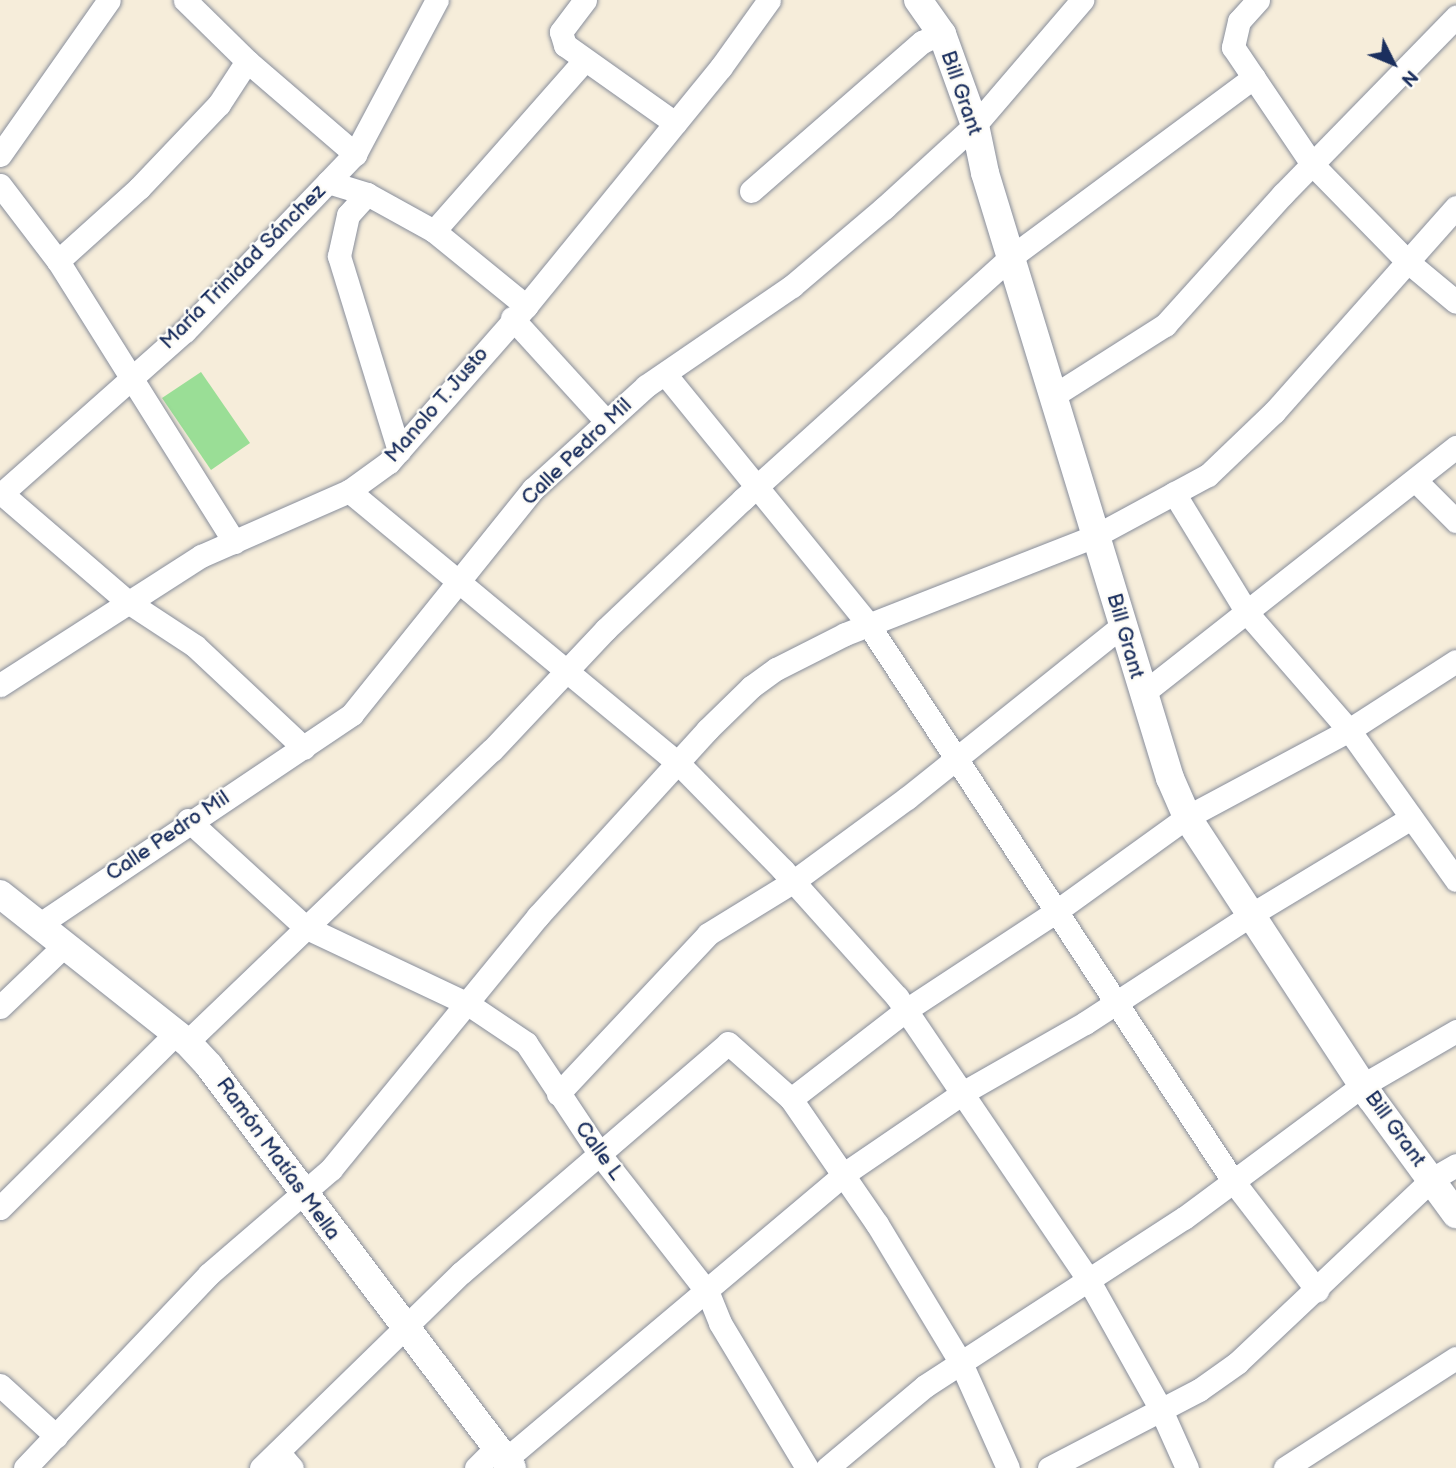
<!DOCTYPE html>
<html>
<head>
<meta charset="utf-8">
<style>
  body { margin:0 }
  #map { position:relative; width:1456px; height:1468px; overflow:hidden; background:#f6edda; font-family:"Balsamiq Sans",sans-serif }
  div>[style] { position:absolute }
  .green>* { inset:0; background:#9ade96 }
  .roads { filter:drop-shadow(0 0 2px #888e9c) drop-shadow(0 0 2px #888e9c) }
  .minor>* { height:23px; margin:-11.5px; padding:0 11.5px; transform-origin:11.5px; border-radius:11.5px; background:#fff }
  .tertiary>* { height:28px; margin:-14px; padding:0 14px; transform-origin:14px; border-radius:14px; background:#fff }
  span { translate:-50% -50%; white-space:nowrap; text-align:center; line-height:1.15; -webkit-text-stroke:5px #fdfcf7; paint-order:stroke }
  .street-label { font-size:21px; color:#1b2f5e }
  .north { position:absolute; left:1358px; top:28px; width:70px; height:70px; -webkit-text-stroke:5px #fdfcf7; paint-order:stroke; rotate:133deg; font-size:19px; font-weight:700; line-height:28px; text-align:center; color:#1b2f5e }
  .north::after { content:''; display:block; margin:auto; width:24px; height:32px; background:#1b2f5e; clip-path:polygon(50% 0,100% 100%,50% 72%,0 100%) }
</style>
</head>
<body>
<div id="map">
  <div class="green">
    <i style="clip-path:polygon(201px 372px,250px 443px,211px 470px,162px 398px)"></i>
  </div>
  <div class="roads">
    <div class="minor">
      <i style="left:185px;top:0;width:87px;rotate:44.5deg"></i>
      <i style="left:247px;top:61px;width:143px;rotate:40.7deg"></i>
      <i style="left:585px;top:0;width:40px;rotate:127deg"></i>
      <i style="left:561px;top:32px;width:14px;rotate:73deg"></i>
      <i style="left:565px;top:45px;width:135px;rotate:35.3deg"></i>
      <i style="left:1258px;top:0;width:28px;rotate:132deg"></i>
      <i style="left:1239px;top:21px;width:27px;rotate:103deg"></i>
      <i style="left:1233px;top:47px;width:141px;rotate:56deg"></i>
      <i style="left:1312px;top:164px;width:137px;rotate:45.6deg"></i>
      <i style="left:1408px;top:262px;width:62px;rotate:39.8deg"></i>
      <i style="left:0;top:155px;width:189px;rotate:-54.9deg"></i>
      <i style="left:328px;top:182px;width:41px;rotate:17.1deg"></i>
      <i style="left:367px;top:194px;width:77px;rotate:28.9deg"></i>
      <i style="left:434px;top:231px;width:119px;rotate:39.2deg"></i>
      <i style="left:0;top:185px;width:96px;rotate:52.7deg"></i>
      <i style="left:58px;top:261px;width:332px;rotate:57.9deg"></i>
      <i style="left:751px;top:191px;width:227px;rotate:-41.1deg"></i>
      <i style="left:922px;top:42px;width:21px;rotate:-25deg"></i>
      <i style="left:367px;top:194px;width:28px;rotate:132deg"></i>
      <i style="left:348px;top:215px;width:42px;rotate:102.4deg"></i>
      <i style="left:339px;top:256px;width:204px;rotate:72.9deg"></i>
      <i style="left:434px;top:231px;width:228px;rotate:-48.6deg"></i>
      <i style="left:58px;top:261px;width:109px;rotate:-42deg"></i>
      <i style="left:139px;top:188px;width:116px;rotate:-46.4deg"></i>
      <i style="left:219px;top:104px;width:51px;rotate:-56.9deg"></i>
      <i style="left:512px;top:318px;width:138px;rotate:47.6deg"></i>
      <i style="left:665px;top:374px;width:322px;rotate:50.9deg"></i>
      <i style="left:868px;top:624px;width:666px;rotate:56.76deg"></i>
      <i style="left:1233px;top:1181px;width:138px;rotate:52.4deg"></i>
      <i style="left:1053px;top:396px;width:133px;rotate:-32.4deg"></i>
      <i style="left:1165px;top:325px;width:176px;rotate:-48deg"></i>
      <i style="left:1283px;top:194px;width:248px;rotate:-45.7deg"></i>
      <i style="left:1415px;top:480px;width:58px;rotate:45deg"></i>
      <i style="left:349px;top:491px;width:427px;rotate:39.6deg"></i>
      <i style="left:678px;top:763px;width:150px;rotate:45.5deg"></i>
      <i style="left:783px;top:870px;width:171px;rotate:48.1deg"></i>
      <i style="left:897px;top:997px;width:343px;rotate:55.9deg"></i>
      <i style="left:1089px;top:1281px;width:148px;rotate:60.8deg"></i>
      <i style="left:1161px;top:1410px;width:64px;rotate:65.9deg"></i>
      <i style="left:0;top:492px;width:169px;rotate:40.7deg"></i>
      <i style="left:128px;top:602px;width:80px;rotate:33.3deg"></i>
      <i style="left:195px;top:646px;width:149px;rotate:43.1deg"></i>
      <i style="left:1174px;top:493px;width:142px;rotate:58.6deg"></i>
      <i style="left:1248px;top:614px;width:154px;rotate:49deg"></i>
      <i style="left:1349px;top:730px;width:184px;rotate:54.5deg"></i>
      <i style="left:0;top:495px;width:247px;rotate:-41.6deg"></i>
      <i style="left:185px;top:331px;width:245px;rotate:-46.2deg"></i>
      <i style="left:355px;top:154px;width:174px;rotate:-62deg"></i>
      <i style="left:0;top:685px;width:239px;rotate:-32.7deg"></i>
      <i style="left:201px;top:556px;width:162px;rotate:-23.7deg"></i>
      <i style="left:349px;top:491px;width:49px;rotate:-35.9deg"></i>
      <i style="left:389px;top:462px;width:208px;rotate:-48.7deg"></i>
      <i style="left:526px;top:306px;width:308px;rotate:-50.8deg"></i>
      <i style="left:721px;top:67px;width:82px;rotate:-54.4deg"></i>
      <i style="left:1142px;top:694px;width:400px;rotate:-38.2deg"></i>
      <i style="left:188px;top:820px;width:159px;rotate:42.4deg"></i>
      <i style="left:305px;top:927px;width:180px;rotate:25.3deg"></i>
      <i style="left:468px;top:1004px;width:70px;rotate:33.9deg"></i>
      <i style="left:526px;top:1043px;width:136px;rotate:56.4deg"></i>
      <i style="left:601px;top:1156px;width:174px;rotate:52deg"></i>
      <i style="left:708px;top:1293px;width:32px;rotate:68deg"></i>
      <i style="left:720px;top:1323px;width:169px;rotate:59deg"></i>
      <i style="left:40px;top:924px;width:376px;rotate:-33.9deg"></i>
      <i style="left:352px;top:714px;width:289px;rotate:-51.2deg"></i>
      <i style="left:533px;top:489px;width:153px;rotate:-42.3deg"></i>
      <i style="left:646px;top:386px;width:177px;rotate:-34.4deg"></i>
      <i style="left:792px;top:286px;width:121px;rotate:-40.3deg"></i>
      <i style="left:884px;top:208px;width:123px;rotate:-42.4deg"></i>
      <i style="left:975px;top:125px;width:165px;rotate:-49.4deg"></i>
      <i style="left:0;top:1007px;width:91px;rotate:-43.7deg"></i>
      <i style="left:187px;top:1042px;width:422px;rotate:-43.8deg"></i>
      <i style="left:492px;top:750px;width:166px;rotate:-46.7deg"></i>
      <i style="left:606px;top:629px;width:189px;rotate:-43.5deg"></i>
      <i style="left:743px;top:499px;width:361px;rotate:-42.1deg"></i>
      <i style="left:1011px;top:257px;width:302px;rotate:-36.5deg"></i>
      <i style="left:558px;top:1094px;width:219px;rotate:-46.8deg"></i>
      <i style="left:708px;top:934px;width:101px;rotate:-31.6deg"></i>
      <i style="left:794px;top:881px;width:140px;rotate:-36.3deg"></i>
      <i style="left:907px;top:798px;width:275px;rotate:-38.7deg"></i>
      <i style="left:791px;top:1099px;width:145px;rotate:-37.7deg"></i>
      <i style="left:906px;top:1010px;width:182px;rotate:-33.3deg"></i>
      <i style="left:1058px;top:910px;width:159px;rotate:-35.8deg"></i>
      <i style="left:1187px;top:817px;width:184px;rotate:-28.2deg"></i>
      <i style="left:1349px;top:730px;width:127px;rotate:-32.8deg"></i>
      <i style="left:0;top:1208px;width:248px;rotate:-44.8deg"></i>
      <i style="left:0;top:1385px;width:76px;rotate:42.3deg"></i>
      <i style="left:278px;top:1452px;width:21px;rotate:49deg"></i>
      <i style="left:506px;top:1459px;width:442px;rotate:-40.1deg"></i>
      <i style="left:844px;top:1174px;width:145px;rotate:-34.3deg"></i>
      <i style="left:964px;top:1092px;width:139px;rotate:-29.7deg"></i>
      <i style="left:1085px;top:1023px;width:199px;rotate:-33.1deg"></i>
      <i style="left:1252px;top:914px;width:186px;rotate:-31.1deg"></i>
      <i style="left:25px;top:1468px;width:267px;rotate:-46.5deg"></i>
      <i style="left:209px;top:1274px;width:161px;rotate:-40.7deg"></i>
      <i style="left:331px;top:1169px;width:327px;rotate:-50.7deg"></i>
      <i style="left:538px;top:916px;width:251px;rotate:-47.7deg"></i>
      <i style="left:707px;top:730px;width:62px;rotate:-44.3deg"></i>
      <i style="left:751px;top:687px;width:31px;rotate:-36deg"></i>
      <i style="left:776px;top:669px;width:77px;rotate:-26.9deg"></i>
      <i style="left:845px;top:634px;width:269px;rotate:-21.4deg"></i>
      <i style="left:1095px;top:536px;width:128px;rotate:-28.4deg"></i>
      <i style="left:1208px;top:475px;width:91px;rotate:-43.7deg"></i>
      <i style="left:1274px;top:412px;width:274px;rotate:-48.4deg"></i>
      <i style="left:261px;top:1468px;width:279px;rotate:-44.3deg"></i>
      <i style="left:461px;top:1273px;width:352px;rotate:-40.7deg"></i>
      <i style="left:728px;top:1043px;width:84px;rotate:41.6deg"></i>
      <i style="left:791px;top:1099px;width:152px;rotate:55.5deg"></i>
      <i style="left:877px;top:1224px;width:162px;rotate:58.9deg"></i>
      <i style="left:961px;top:1363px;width:115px;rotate:65.9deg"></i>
      <i style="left:476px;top:1468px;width:28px;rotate:-45deg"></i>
      <i style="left:827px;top:1468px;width:128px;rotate:-39.9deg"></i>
      <i style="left:925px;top:1386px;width:309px;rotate:-33deg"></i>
      <i style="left:1184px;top:1218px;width:223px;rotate:-36.6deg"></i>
      <i style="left:1363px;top:1085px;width:108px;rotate:-30.1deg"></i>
      <i style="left:1049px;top:1468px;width:169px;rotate:-27.5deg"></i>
      <i style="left:1199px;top:1390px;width:47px;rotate:-35.4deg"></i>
      <i style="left:1237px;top:1363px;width:268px;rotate:-43.3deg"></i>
      <i style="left:1432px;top:1179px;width:28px;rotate:-30deg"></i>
      <i style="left:1285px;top:1468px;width:203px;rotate:-32.8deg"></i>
    </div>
    <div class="tertiary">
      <i style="left:918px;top:0;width:42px;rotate:54.8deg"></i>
      <i style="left:942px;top:34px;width:97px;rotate:70.1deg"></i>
      <i style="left:975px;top:125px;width:49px;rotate:78.2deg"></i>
      <i style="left:985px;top:173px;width:633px;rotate:73deg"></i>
      <i style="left:1170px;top:778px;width:43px;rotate:66.4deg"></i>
      <i style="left:1187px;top:817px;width:336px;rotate:56.8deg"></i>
      <i style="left:1371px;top:1098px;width:144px;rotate:53.8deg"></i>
      <i style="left:0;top:894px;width:238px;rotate:38.4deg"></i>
      <i style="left:187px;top:1042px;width:33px;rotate:47deg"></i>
      <i style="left:209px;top:1066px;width:503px;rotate:52.99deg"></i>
    </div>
  </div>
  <div class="street-label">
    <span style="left:961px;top:93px;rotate:71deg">Bill Grant</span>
    <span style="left:243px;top:267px;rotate:-45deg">María Trinidad Sánchez</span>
    <span style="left:437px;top:405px;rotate:-49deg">Manolo T. Justo</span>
    <span style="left:577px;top:452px;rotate:-44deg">Calle Pedro Mil</span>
    <span style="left:1125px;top:636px;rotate:74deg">Bill Grant</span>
    <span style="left:168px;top:836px;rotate:-34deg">Calle Pedro Mil</span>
    <span style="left:1395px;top:1129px;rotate:54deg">Bill Grant</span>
    <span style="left:599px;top:1151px;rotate:54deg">Calle L</span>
    <span style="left:278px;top:1159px;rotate:54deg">Ramón Matías Mella</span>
  </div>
  <div class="north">N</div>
</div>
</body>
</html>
